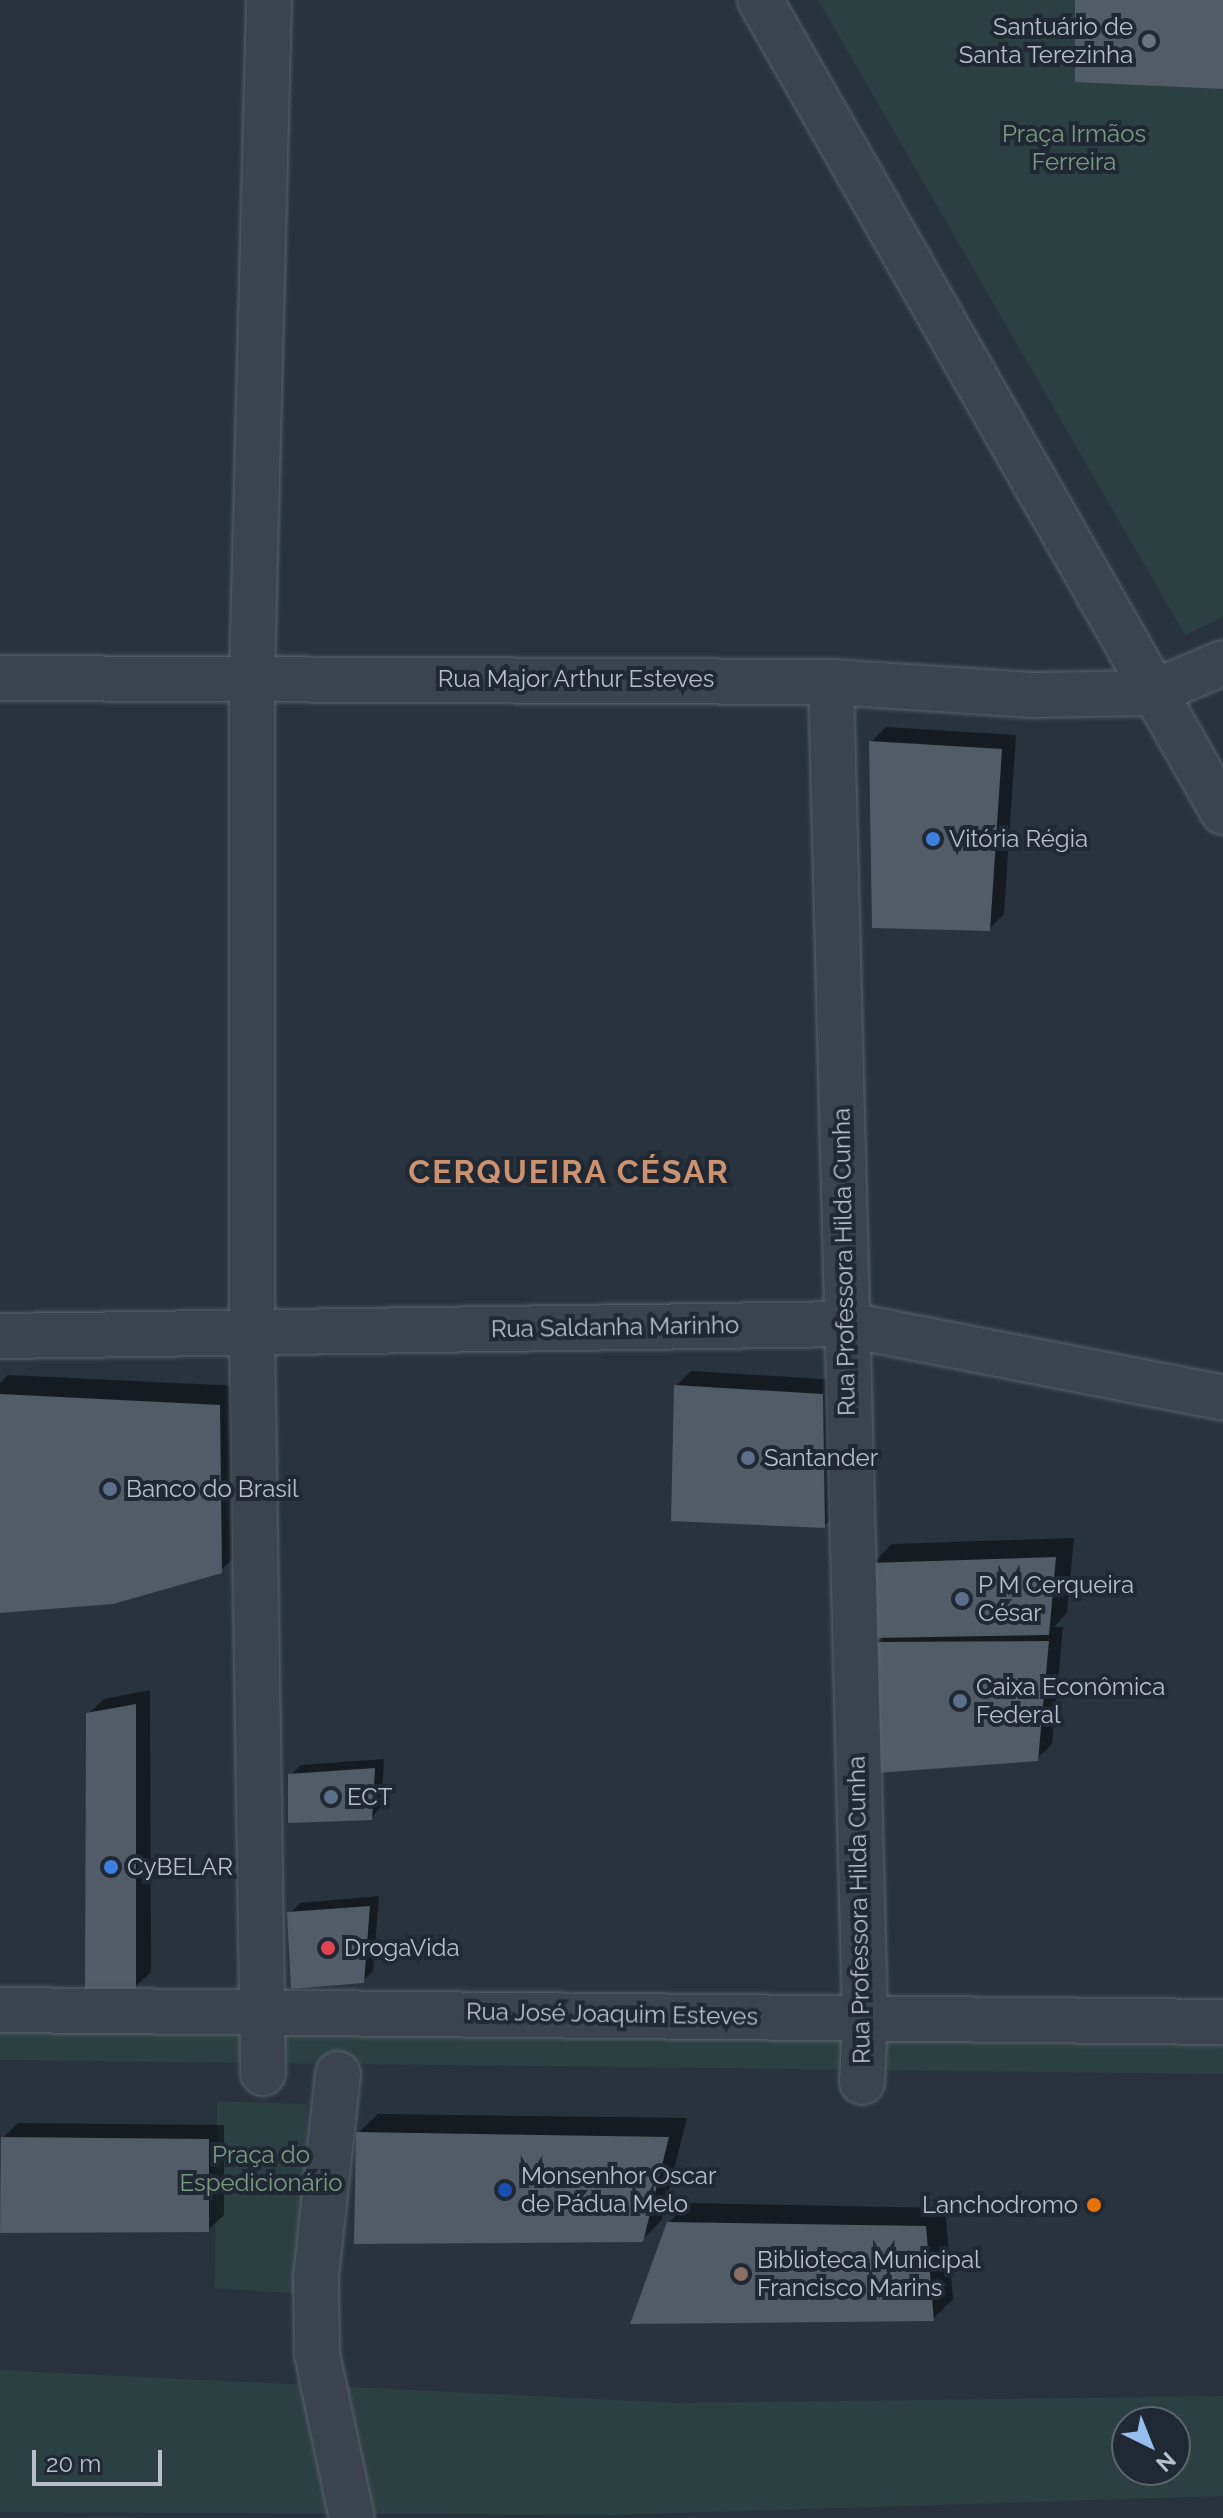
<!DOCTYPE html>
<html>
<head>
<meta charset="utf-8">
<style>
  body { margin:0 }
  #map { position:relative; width:1223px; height:2518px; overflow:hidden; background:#28333e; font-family:Raleway,sans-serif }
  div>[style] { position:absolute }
  .green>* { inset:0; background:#2b4040 }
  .shadow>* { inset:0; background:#0007 }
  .building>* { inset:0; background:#515c68 }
  .roads { filter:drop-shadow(0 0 2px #59626c) drop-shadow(0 0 2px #59626c) }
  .minor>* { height:44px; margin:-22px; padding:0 22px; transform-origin:22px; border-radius:22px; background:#3b444e }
  .dots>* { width:22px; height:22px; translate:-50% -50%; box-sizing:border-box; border:4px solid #202933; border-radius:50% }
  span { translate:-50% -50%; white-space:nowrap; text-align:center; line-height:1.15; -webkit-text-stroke:8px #202933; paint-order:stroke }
  .poi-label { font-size:24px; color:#b8bfc9 }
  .right { translate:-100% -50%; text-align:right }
  .left { translate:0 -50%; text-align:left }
  .park-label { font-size:24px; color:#789c7f }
  .street-label { font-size:24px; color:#b8bfc9 }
  .district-label { font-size:32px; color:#cc9270; font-weight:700; letter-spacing:2px }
  .north { position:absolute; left:1111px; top:2406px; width:80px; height:80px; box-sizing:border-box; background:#202933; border:2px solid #5d656f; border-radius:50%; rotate:137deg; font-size:22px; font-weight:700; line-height:32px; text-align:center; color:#b8bfc9 }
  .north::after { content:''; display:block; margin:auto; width:28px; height:36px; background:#97beef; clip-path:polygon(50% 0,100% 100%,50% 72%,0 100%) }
  .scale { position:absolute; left:32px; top:2450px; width:130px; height:36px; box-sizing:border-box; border:4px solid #b8bfc9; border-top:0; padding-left:10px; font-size:24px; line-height:28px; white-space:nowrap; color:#b8bfc9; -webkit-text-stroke:6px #202933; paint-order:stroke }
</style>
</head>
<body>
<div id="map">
  <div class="green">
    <i style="clip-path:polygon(818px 0,1223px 0,1223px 617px,1185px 635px)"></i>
    <i style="clip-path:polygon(0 2021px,1223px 2036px,1223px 2074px,0 2060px)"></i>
    <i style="clip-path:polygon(217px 2101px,307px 2104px,303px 2294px,215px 2288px)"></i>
    <i style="clip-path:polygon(evenodd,0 2370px,678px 2403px,1223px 2396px,1223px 2496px,616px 2515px,0 2512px,0 2370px,1127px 2422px,1175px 2422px,1175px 2470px,1127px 2470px,1127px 2422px)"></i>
  </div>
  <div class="shadow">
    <i style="clip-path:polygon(886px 727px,1016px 735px,1004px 914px,989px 929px,871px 742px)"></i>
    <i style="clip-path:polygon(691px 1371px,838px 1380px,840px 1511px,824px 1526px,676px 1386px)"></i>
    <i style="clip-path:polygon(8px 1375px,239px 1386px,240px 1552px,220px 1571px,0 1611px,0 1383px)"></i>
    <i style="clip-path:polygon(1074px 1538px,1067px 1613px,1054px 1627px,1063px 1627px,1052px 1744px,1037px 1759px,877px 1642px,884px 1636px,872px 1564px,892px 1544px)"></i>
    <i style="clip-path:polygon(150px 1690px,151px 1972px,135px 1987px,88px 1714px,104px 1699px)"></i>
    <i style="clip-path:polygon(384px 1759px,381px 1807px,371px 1818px,290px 1775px,301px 1765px)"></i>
    <i style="clip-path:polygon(379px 1896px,373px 1971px,363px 1981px,290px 1913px,300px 1903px)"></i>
    <i style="clip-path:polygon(378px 2114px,687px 2118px,661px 2221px,642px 2240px,358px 2133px)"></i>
    <i style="clip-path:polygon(18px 2123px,224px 2125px,224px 2215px,208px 2230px,0 2231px,3px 2138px)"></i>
    <i style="clip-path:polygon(688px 2203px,945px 2208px,953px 2299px,933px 2319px,668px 2223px)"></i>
  </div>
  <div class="building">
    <i style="clip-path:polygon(1075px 0,1223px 0,1223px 89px,1075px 82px)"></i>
    <i style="clip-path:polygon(869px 741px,1002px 749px,990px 931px,872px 928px)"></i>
    <i style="clip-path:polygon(674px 1385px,823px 1394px,825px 1528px,671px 1521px)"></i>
    <i style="clip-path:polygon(0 1394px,220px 1405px,222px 1573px,113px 1604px,0 1613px)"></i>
    <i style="clip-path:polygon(1056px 1557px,1049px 1635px,875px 1638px,870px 1563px)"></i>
    <i style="clip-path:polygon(1049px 1641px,1038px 1761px,877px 1773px,875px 1642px)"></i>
    <i style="clip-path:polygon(136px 1704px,136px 1989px,85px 1993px,86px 1713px)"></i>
    <i style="clip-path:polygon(375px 1768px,372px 1820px,288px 1823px,288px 1774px)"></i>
    <i style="clip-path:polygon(370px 1906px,364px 1983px,291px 1989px,287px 1912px)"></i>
    <i style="clip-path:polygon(356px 2132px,669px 2137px,643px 2242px,354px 2244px)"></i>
    <i style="clip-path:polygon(1px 2137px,209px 2139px,209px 2232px,0 2233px)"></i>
    <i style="clip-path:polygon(667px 2222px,926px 2226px,934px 2321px,630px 2324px)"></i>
  </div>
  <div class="roads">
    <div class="minor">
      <i style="left:760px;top:0;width:935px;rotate:60.31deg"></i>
      <i style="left:0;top:678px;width:831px;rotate:0.28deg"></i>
      <i style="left:831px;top:682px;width:201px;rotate:3.7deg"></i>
      <i style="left:1032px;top:695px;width:120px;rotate:-1deg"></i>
      <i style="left:1152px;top:693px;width:77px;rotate:-22.9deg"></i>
      <i style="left:831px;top:682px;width:1335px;rotate:88.54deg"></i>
      <i style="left:865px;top:2017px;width:65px;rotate:92.6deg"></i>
      <i style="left:0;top:1336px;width:844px;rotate:-0.81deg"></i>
      <i style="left:844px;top:1324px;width:386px;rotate:11deg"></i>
      <i style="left:0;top:2010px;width:1223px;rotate:0.56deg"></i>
      <i style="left:263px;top:2073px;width:741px;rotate:-90.85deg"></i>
      <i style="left:252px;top:1332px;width:655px;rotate:-90deg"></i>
      <i style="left:252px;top:677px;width:677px;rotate:-88.56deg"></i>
      <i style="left:338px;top:2074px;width:205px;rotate:96.2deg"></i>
      <i style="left:316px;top:2278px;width:76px;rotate:89.2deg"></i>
      <i style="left:317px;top:2354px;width:168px;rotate:78deg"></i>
    </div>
  </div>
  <div class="dots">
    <i style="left:1149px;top:41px;background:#6b7280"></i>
    <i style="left:933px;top:839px;background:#3f7fe0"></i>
    <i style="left:748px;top:1458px;background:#5c6f8a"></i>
    <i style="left:110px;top:1489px;background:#5c6f8a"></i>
    <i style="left:962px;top:1599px;background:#5c6f8a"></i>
    <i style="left:960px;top:1701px;background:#5c6f8a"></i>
    <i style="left:331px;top:1797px;background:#5c6f8a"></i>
    <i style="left:111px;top:1867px;background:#3f7fe0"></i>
    <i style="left:328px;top:1948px;background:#e0444e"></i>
    <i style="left:505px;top:2190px;background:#1a4fb4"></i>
    <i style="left:1094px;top:2205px;background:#e8710a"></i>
    <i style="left:741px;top:2274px;background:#8d6e63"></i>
  </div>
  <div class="poi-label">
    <span class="right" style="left:1133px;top:41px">Santuário de<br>Santa Terezinha</span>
    <span class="left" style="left:949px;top:839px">Vitória Régia</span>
    <span class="left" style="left:764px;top:1458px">Santander</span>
    <span class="left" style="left:126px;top:1489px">Banco do Brasil</span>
    <span class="left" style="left:978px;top:1599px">P M Cerqueira<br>César</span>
    <span class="left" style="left:976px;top:1701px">Caixa Econômica<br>Federal</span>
    <span class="left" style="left:347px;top:1797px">ECT</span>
    <span class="left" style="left:127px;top:1867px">CyBELAR</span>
    <span class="left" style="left:344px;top:1948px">DrogaVida</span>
    <span class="left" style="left:521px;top:2190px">Monsenhor Oscar<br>de Pádua Melo</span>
    <span class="right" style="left:1078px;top:2205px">Lanchodromo</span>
    <span class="left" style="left:757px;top:2274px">Biblioteca Municipal<br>Francisco Marins</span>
  </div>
  <div class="park-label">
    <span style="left:1074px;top:148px">Praça Irmãos<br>Ferreira</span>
    <span style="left:261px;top:2169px">Praça do<br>Espedicionário</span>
  </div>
  <div class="street-label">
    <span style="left:576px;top:679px">Rua Major Arthur Esteves</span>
    <span style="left:844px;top:1262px;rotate:-91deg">Rua Professora Hilda Cunha</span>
    <span style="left:615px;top:1327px;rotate:-1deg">Rua Saldanha Marinho</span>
    <span style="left:859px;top:1910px;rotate:-91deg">Rua Professora Hilda Cunha</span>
    <span style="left:612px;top:2014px;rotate:1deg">Rua José Joaquim Esteves</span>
  </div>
  <div class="district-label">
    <span style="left:569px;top:1172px">CERQUEIRA CÉSAR</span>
  </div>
  <div class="north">N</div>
  <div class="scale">20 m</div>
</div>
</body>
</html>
